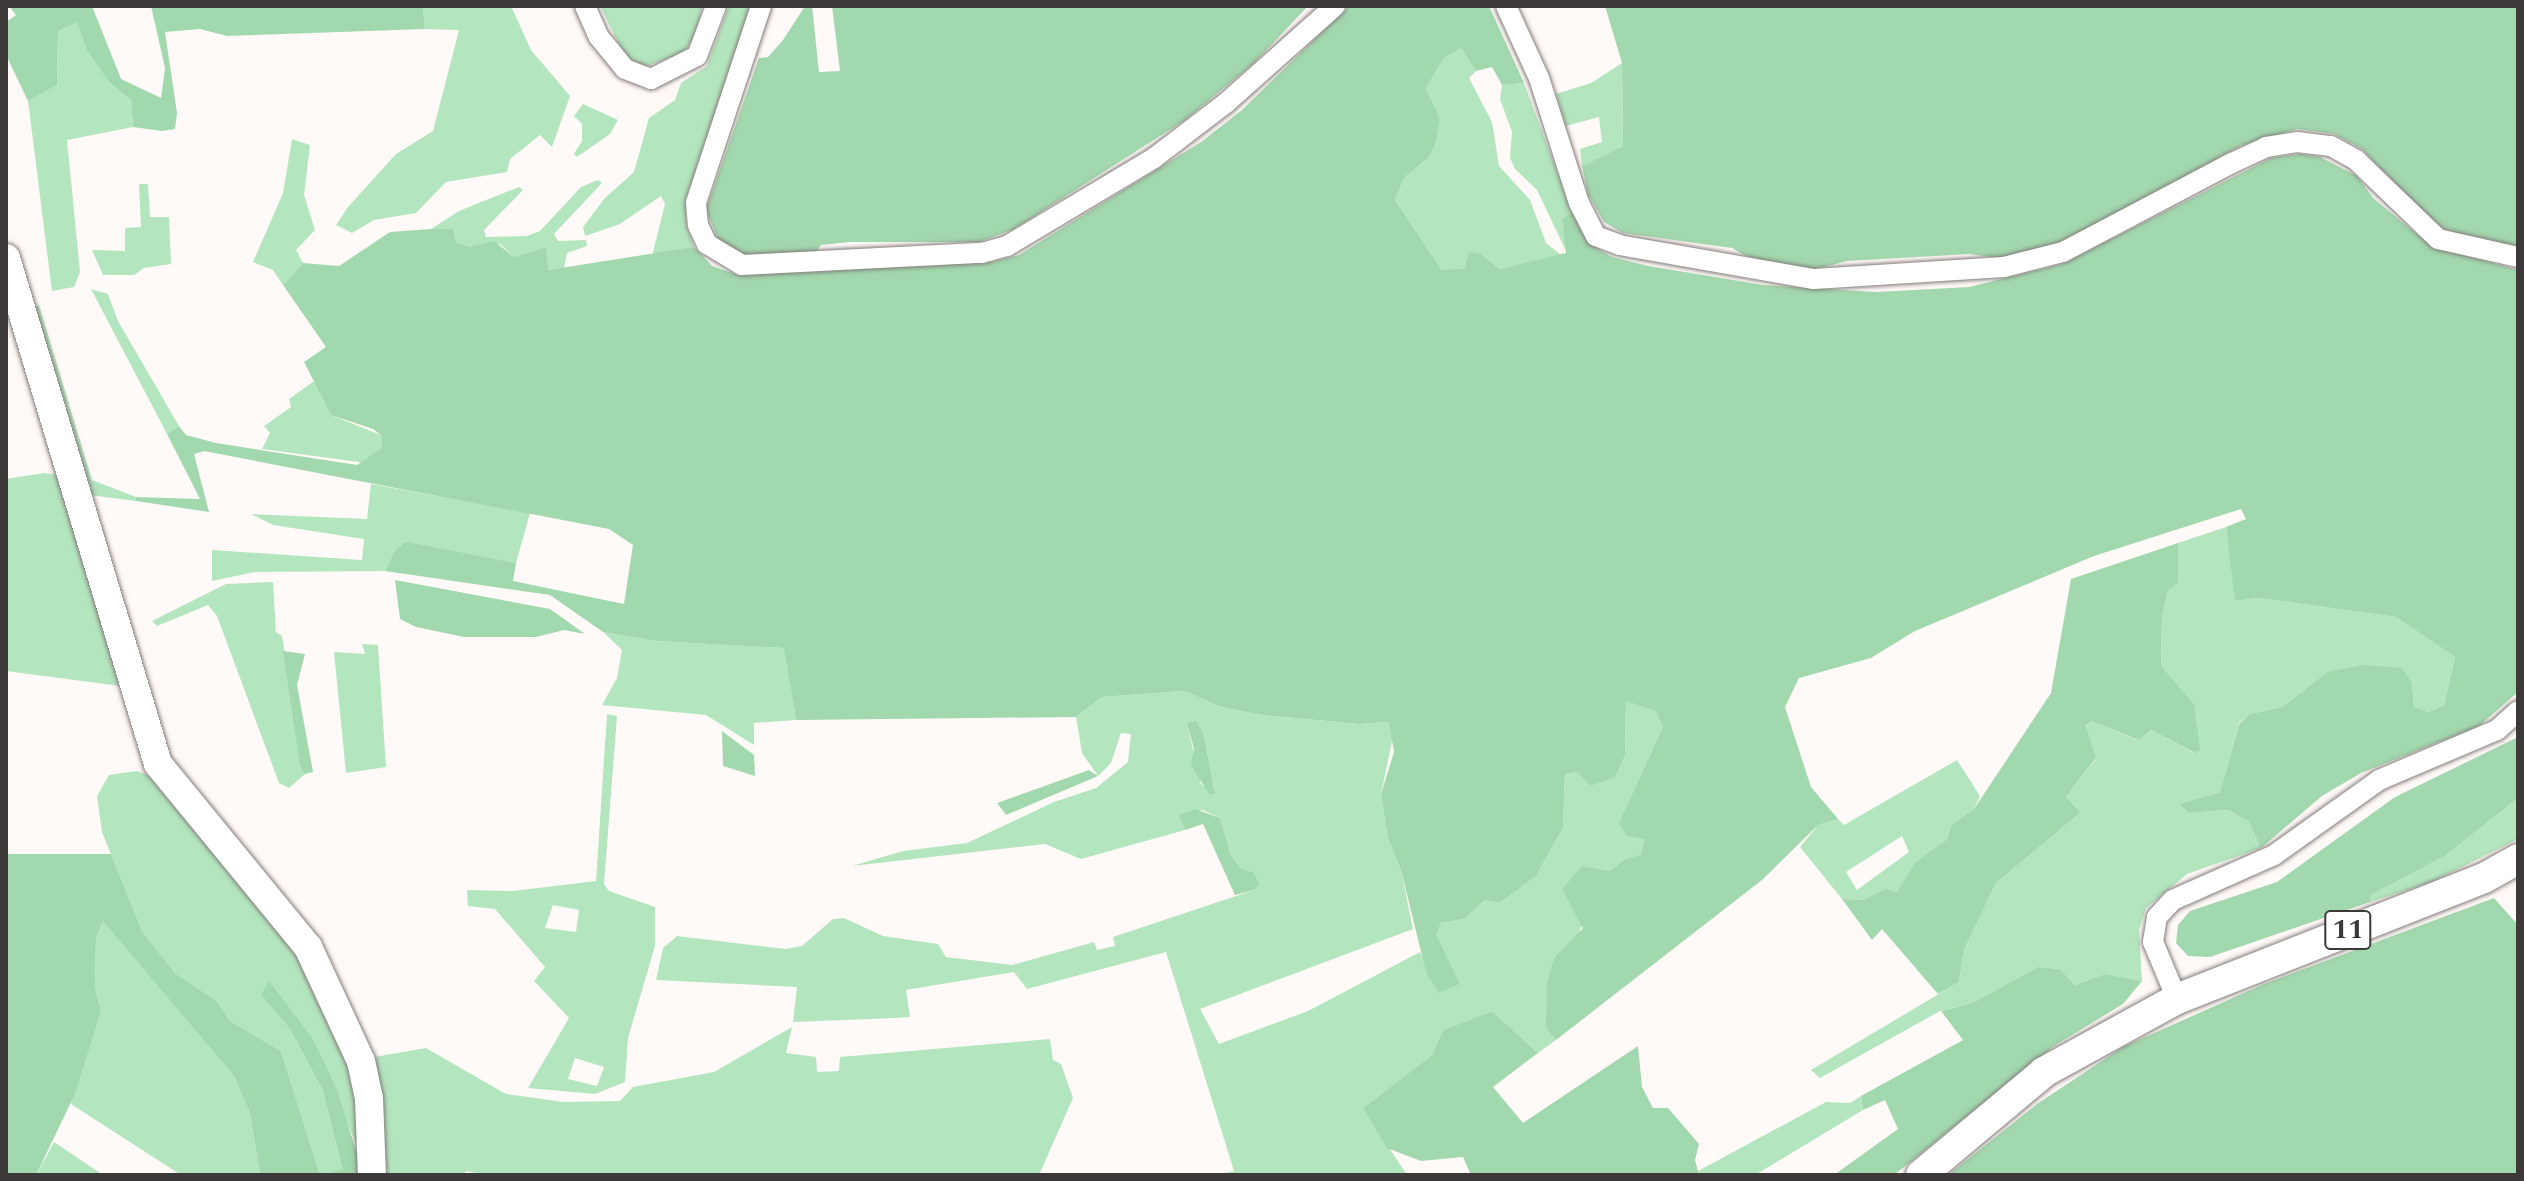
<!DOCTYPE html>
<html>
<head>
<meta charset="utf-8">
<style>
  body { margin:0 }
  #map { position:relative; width:2524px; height:1181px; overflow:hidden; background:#fff9f7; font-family:Spectral,serif }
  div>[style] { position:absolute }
  .green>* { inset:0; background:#b3e6be }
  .forest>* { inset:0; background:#a2d8ae }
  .roads { filter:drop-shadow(0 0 2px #837d7a) drop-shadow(0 0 2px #837d7a) }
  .street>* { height:20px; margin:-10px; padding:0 10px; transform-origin:10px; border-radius:10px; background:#fff }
  .secondary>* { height:28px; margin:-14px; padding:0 14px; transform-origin:14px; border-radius:14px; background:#fff }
  .primary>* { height:30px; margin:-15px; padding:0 15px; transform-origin:15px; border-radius:15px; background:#fff }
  span { translate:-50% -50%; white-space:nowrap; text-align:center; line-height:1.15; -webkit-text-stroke:6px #fff; paint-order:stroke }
  .shield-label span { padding:2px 6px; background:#fff; border:2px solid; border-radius:6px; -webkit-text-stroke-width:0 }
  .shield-label { font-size:28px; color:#3c3938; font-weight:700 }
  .frame { position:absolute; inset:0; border:8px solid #3c3938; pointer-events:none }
</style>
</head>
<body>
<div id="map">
  <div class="green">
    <i style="clip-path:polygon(423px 6px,511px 6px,531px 50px,570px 96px,552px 147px,540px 135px,510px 159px,507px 172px,446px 182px,416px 213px,374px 220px,352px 233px,336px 225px,348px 207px,396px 154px,433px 131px,459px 30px,425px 29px)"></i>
    <i style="clip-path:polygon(600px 6px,702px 6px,696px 35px,683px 53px,644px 67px,625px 56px)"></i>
    <i style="clip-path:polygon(729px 6px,751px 6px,687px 198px,686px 224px,694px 247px,652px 256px,665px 204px,661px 196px,620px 224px,585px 236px,583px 227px,605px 198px,634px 172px,649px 118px,675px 100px,681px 83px,707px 66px)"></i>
    <i style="clip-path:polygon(77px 21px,110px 83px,131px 100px,133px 127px,67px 140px,80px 272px,74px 287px,52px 291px,28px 101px,57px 85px,58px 31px)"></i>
    <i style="clip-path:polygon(1461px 48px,1476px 71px,1469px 78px,1492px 122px,1499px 166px,1530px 200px,1546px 243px,1561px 255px,1500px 269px,1481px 254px,1465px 270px,1442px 270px,1395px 200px,1404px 178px,1429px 157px,1440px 118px,1426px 88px,1444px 58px)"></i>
    <i style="clip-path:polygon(1622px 63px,1623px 146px,1582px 166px,1580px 149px,1602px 142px,1599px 117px,1566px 126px,1556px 94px,1591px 83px)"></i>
    <i style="clip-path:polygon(1524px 83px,1572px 212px,1562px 220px,1567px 253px,1537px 190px,1515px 169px,1510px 158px,1512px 132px,1500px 99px,1502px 85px)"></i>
    <i style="clip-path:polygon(583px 104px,618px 120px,610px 134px,577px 157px,574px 154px,582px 141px,582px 124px,574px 116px)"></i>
    <i style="clip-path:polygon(292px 139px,310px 145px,304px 195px,315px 230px,296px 250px,303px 263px,283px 285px,273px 270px,253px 262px,283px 193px)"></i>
    <i style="clip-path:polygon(598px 180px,602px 183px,554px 234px,558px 241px,586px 240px,587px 246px,567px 253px,564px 268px,547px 270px,546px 247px,514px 257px,500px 244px,469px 247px,456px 242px,453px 229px,431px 229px,459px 211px,519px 187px,523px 190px,484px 230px,486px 237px,527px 236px,540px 231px,581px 187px)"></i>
    <i style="clip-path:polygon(139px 184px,148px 184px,150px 217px,169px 217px,171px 264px,144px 268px,134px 275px,103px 275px,92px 250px,125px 251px,125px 228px,141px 227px)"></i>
    <i style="clip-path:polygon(91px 289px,108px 294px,118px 321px,179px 426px,167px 434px)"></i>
    <i style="clip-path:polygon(39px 305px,92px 480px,136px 497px,136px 501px,89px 495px,31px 308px)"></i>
    <i style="clip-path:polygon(314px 381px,331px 415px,383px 436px,383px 448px,366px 463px,262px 449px,270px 433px,264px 426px,291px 407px,289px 399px)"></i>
    <i style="clip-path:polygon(44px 473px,60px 475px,92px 564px,120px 686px,6px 671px,6px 479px)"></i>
    <i style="clip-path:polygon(371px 484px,530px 513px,516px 563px,406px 543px,395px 550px,385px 571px,255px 572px,212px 581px,212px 550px,362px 560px,364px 539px,273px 525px,251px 514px,367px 519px)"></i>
    <i style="clip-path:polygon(2226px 527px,2236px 601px,2259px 598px,2396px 617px,2455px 657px,2444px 705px,2429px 712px,2414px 707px,2412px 683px,2327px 672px,2282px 707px,2250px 714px,2239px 723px,2220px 792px,2179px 804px,2189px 813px,2228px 810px,2248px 821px,2261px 848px,2187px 874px,2146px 908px,2139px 930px,2142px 981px,2105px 974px,2075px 985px,2060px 969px,2038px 967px,1972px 1003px,1940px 1011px,1820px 1078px,1811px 1070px,1959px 982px,1964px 950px,1996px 883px,2081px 812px,2066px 797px,2096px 759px,2086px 727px,2092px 721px,2137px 740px,2151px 730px,2194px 753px,2194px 704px,2161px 667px,2162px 616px,2168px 591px,2178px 583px,2178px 543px)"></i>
    <i style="clip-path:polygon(273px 582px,276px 632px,282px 636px,305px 774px,289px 788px,279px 783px,217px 616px,208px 605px,157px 626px,152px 621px,226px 584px)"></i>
    <i style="clip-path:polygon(603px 632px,656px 641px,785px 648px,796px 720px,754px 723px,754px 745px,706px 715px,602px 705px,617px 678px,622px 650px)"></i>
    <i style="clip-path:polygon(362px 644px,378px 645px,386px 767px,346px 773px,334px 652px,365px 654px)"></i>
    <i style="clip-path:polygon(evenodd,1184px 691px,1221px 707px,1262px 715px,1359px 724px,1389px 722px,1394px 732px,1381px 794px,1388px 839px,1401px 870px,1413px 929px,1200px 1009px,1219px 1044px,1308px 1011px,1420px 952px,1437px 992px,1460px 984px,1435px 935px,1441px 923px,1464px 919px,1485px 900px,1500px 903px,1536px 876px,1563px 828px,1565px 774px,1577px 772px,1590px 786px,1615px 776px,1625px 756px,1626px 700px,1657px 711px,1663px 727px,1620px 822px,1644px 839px,1641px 856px,1625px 859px,1609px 871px,1574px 942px,1554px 958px,1546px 1028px,1556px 1040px,1538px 1053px,1492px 1011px,1443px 1030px,1432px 1055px,1363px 1108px,1407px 1175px,1216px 1175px,1234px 1171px,1166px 952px,1027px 989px,1014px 972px,906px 990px,910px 1017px,896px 1018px,793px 1022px,797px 987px,656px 980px,663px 948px,677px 936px,785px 949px,802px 946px,833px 919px,844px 918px,883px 936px,938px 944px,946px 957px,1012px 965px,1094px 942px,1097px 950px,1115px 946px,1113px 937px,1254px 890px,1231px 855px,1220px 818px,1202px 810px,1180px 815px,1185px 830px,1081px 859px,1045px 844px,852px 866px,903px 851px,967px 843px,1054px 802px,1096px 788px,1128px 762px,1131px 734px,1121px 733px,1111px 763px,1098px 776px,1082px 753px,1076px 717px,1102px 697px,1184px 691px,1187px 723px,1204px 735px,1215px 794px,1201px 784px,1187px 723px)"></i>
    <i style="clip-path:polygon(evenodd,607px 714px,617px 716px,604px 884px,609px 891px,655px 907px,655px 946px,628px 1038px,625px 1082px,595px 1094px,528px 1088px,569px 1018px,534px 981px,545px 967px,495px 909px,468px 906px,467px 890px,513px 891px,596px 881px,607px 714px,553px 905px,579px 910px,576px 932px,545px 928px,553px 905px,607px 714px,575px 1058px,604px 1067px,597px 1086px,568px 1079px,575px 1058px)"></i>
    <i style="clip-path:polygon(evenodd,1957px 760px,1980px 796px,1974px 809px,1951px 825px,1947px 839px,1915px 864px,1897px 892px,1886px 890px,1863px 900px,1842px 899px,1800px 847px,1818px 825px,1838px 819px,1844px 825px,1957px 760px,1902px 836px,1909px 852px,1857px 890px,1846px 872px,1902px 836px)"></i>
    <i style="clip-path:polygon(136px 771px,157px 778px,279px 926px,352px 1048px,363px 1161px,313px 1039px,261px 995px,290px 1029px,323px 1091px,342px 1170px,325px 1175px,320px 1175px,281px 1051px,230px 1021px,217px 1001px,175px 973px,142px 931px,102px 832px,97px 796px,109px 775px)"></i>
    <i style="clip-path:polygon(2518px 798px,2518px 839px,2432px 882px,2370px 902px,2371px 895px,2445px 856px)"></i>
    <i style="clip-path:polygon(103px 920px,234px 1076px,250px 1113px,260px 1175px,181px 1175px,71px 1104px,101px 1011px,95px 987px,96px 937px)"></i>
    <i style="clip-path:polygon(792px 1027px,786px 1053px,816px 1057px,817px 1072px,839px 1071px,840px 1057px,1050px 1039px,1053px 1060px,1061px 1064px,1073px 1098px,1039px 1175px,487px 1175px,466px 1171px,464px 1175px,385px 1175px,382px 1101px,374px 1057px,426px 1048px,506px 1094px,564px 1102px,620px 1101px,633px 1087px,714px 1072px)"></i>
    <i style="clip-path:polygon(1861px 1096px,1863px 1110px,1755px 1175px,1699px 1175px,1698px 1171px,1826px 1102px,1850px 1103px)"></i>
    <i style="clip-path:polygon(54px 1142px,103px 1175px,36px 1175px)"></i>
  </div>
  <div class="forest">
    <i style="clip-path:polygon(9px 6px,92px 6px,121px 79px,161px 98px,165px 68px,151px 6px,423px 6px,425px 29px,227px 36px,200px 29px,165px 32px,177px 113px,175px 129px,162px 131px,133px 127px,131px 100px,110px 83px,87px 50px,77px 22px,58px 31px,57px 85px,28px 101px,6px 55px,6px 22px,16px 15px)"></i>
    <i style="clip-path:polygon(805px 6px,812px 6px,819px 72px,840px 71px,832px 6px,1308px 6px,1255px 62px,1185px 120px,1014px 229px,979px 242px,850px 242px,821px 245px,816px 252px,749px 257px,720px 244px,706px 210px,759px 58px,768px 57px,783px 40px)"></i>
    <i style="clip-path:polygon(1349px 6px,1489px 6px,1524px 83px,1502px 85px,1492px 67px,1476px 71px,1461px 48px,1444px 58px,1426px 88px,1440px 118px,1435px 144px,1429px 157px,1404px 178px,1395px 200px,1442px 270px,1465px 269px,1469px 252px,1481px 254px,1500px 269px,1566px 253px,1562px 219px,1572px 212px,1593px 246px,1612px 257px,1648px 266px,1763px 285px,1876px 292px,1969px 287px,2062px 264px,2271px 158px,2301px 154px,2320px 157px,2357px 176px,2373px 198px,2431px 246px,2518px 270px,2518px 692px,2479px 726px,2361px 773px,2322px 796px,2261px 848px,2248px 821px,2228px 810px,2189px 813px,2179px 804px,2220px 792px,2239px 724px,2250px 714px,2282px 707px,2327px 672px,2364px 665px,2402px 668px,2412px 683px,2414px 707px,2429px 712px,2444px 705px,2455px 657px,2396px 617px,2259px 598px,2235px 601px,2226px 527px,2246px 519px,2241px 509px,2094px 556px,1915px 631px,1871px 658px,1799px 678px,1785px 707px,1811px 787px,1838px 819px,1818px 825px,1762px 880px,1556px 1040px,1546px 1028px,1547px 983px,1554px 958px,1583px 928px,1562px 889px,1582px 866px,1609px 871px,1625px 859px,1641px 855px,1644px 839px,1627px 836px,1619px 823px,1663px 727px,1656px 711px,1626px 701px,1625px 756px,1615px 777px,1590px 786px,1577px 772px,1565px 774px,1563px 828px,1536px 876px,1500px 903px,1485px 900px,1464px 919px,1441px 923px,1436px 935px,1460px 984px,1438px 993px,1426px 972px,1401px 870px,1388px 839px,1381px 794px,1394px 752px,1389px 722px,1360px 724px,1262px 715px,1221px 707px,1184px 691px,1102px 697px,1076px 717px,796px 720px,784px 648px,656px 641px,603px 632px,550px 595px,385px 571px,395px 550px,406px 542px,516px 563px,513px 581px,624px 604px,633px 545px,609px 529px,204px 451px,194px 454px,209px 512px,136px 501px,136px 497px,200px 499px,167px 434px,179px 426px,186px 435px,216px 443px,357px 465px,382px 448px,382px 436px,373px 429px,331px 415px,304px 362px,326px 347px,283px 285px,303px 263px,339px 266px,390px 232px,431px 229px,453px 229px,456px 242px,469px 247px,494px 241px,514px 257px,546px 247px,548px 270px,694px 247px,712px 266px,738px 275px,993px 262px,1019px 255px,1201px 142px,1242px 110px)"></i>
    <i style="clip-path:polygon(1605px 6px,2518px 6px,2518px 248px,2453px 234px,2428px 220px,2362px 149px,2334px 134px,2297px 129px,2240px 146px,2068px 242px,2007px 259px,1969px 254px,1847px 261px,1813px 270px,1755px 261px,1732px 248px,1623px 233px,1604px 222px,1588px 194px,1582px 166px,1623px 146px,1622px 63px)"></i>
    <i style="clip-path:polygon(2178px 543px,2178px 583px,2168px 591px,2162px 616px,2161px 666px,2194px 704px,2200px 750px,2195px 753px,2151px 730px,2138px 740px,2092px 721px,2086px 726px,2096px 758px,2066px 797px,2081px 812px,1996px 883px,1964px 950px,1959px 982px,1938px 994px,1882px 929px,1872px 940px,1842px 899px,1863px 900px,1886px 889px,1897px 892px,1915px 863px,1947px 839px,1951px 825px,1974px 809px,2051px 693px,2071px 579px)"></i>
    <i style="clip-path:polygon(395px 580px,550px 609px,585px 634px,564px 630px,536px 637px,464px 637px,416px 627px,400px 619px)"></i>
    <i style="clip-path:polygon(283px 651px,305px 654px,297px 685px,313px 772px,305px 774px,300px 765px)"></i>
    <i style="clip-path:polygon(1196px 721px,1204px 735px,1215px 794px,1209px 794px,1191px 765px,1194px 749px,1187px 723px)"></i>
    <i style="clip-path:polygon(722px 731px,754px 755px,755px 776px,723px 766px)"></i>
    <i style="clip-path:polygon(2518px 737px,2518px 798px,2445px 856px,2371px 895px,2370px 902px,2210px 957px,2188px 956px,2176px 943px,2178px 925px,2190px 911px,2277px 882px,2395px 797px)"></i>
    <i style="clip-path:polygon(1089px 770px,1098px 776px,1006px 815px,997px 803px)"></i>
    <i style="clip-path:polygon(1195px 809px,1220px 818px,1231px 855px,1240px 868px,1254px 873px,1259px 884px,1254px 890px,1235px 895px,1203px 824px,1185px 830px,1179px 815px)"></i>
    <i style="clip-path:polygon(6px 854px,111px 854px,142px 931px,175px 973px,217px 1001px,230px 1021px,281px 1051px,320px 1175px,260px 1175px,250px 1113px,234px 1076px,103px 921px,96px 937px,95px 987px,101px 1011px,75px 1094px,36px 1175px,6px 1175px)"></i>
    <i style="clip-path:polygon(2494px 898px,2518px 925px,2518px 1175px,1948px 1175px,2037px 1104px,2123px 1047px,2264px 984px)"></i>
    <i style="clip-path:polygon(2038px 967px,2060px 969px,2075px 985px,2105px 974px,2142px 981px,2123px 1004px,2054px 1046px,1894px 1175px,1834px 1175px,1898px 1129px,1885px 1100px,1863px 1110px,1861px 1096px,1963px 1040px,1941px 1011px,1972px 1003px)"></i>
    <i style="clip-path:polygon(269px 981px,313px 1039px,337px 1090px,364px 1175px,325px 1175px,342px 1169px,323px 1091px,290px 1029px,261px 995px)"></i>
    <i style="clip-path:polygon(1492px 1011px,1538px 1053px,1493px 1087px,1523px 1123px,1638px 1046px,1642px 1087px,1653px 1108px,1668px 1108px,1699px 1144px,1695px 1160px,1699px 1175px,1471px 1175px,1463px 1157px,1421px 1161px,1387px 1148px,1363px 1108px,1432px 1055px,1443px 1030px)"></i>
  </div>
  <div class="roads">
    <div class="street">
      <i style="left:585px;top:6px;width:34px;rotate:66deg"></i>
      <i style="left:599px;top:37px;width:41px;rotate:50.9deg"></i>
      <i style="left:625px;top:69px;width:28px;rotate:21deg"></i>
      <i style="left:651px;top:79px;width:51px;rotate:-26.6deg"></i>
      <i style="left:697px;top:56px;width:53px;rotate:-69.2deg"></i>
      <i style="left:761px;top:6px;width:207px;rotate:108.3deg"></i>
      <i style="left:696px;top:203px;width:22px;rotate:85deg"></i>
      <i style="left:698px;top:225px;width:21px;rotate:65deg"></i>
      <i style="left:707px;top:244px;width:41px;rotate:31deg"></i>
      <i style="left:742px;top:265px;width:240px;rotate:-2.9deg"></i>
      <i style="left:982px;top:253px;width:26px;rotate:-16deg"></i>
      <i style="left:1007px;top:246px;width:171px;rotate:-30.9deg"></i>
      <i style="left:1154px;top:158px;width:91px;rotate:-37.4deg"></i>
      <i style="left:1226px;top:103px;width:146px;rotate:-41.7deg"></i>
      <i style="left:1506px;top:6px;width:79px;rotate:65.4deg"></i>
      <i style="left:1539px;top:78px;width:131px;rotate:72.3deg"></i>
      <i style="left:1579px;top:203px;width:37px;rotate:63deg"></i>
      <i style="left:1596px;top:236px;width:25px;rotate:21deg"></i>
      <i style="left:1619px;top:245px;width:198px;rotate:9.9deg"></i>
      <i style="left:1814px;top:279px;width:190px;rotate:-3.6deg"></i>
      <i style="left:2004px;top:267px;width:61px;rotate:-14.3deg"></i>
      <i style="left:2063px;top:252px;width:191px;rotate:-27.8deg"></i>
      <i style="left:2232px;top:163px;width:38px;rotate:-25deg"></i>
      <i style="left:2266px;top:147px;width:31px;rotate:-9deg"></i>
      <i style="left:2297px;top:142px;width:34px;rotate:7deg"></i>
      <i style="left:2331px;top:146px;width:29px;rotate:29deg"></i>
      <i style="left:2356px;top:160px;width:114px;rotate:43.9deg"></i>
      <i style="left:2438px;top:239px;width:82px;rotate:12.7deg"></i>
      <i style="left:2177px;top:999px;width:62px;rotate:-112.8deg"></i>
      <i style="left:2153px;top:942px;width:25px;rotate:-81deg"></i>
      <i style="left:2157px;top:917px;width:23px;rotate:-47deg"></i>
      <i style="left:2173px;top:900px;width:111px;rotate:-24deg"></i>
      <i style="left:2274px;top:855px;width:129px;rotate:-35.5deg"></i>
      <i style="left:2379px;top:780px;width:128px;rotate:-23deg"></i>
      <i style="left:2497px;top:730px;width:28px;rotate:-42deg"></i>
    </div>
    <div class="secondary">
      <i style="left:6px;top:258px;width:528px;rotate:73.28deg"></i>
      <i style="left:158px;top:764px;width:237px;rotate:50.7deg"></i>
      <i style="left:308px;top:947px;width:126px;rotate:65.1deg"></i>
      <i style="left:361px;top:1061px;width:38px;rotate:78deg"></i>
      <i style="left:369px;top:1098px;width:77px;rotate:87.8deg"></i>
    </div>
    <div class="primary">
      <i style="left:1921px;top:1175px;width:160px;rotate:-39.9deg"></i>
      <i style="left:2044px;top:1072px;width:152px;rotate:-28.8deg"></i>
      <i style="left:2177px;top:999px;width:330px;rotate:-21.5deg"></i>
      <i style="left:2484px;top:878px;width:39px;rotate:-29deg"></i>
    </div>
  </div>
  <div class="shield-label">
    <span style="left:2348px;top:930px">11</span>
  </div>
  <div class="frame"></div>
</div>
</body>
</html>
